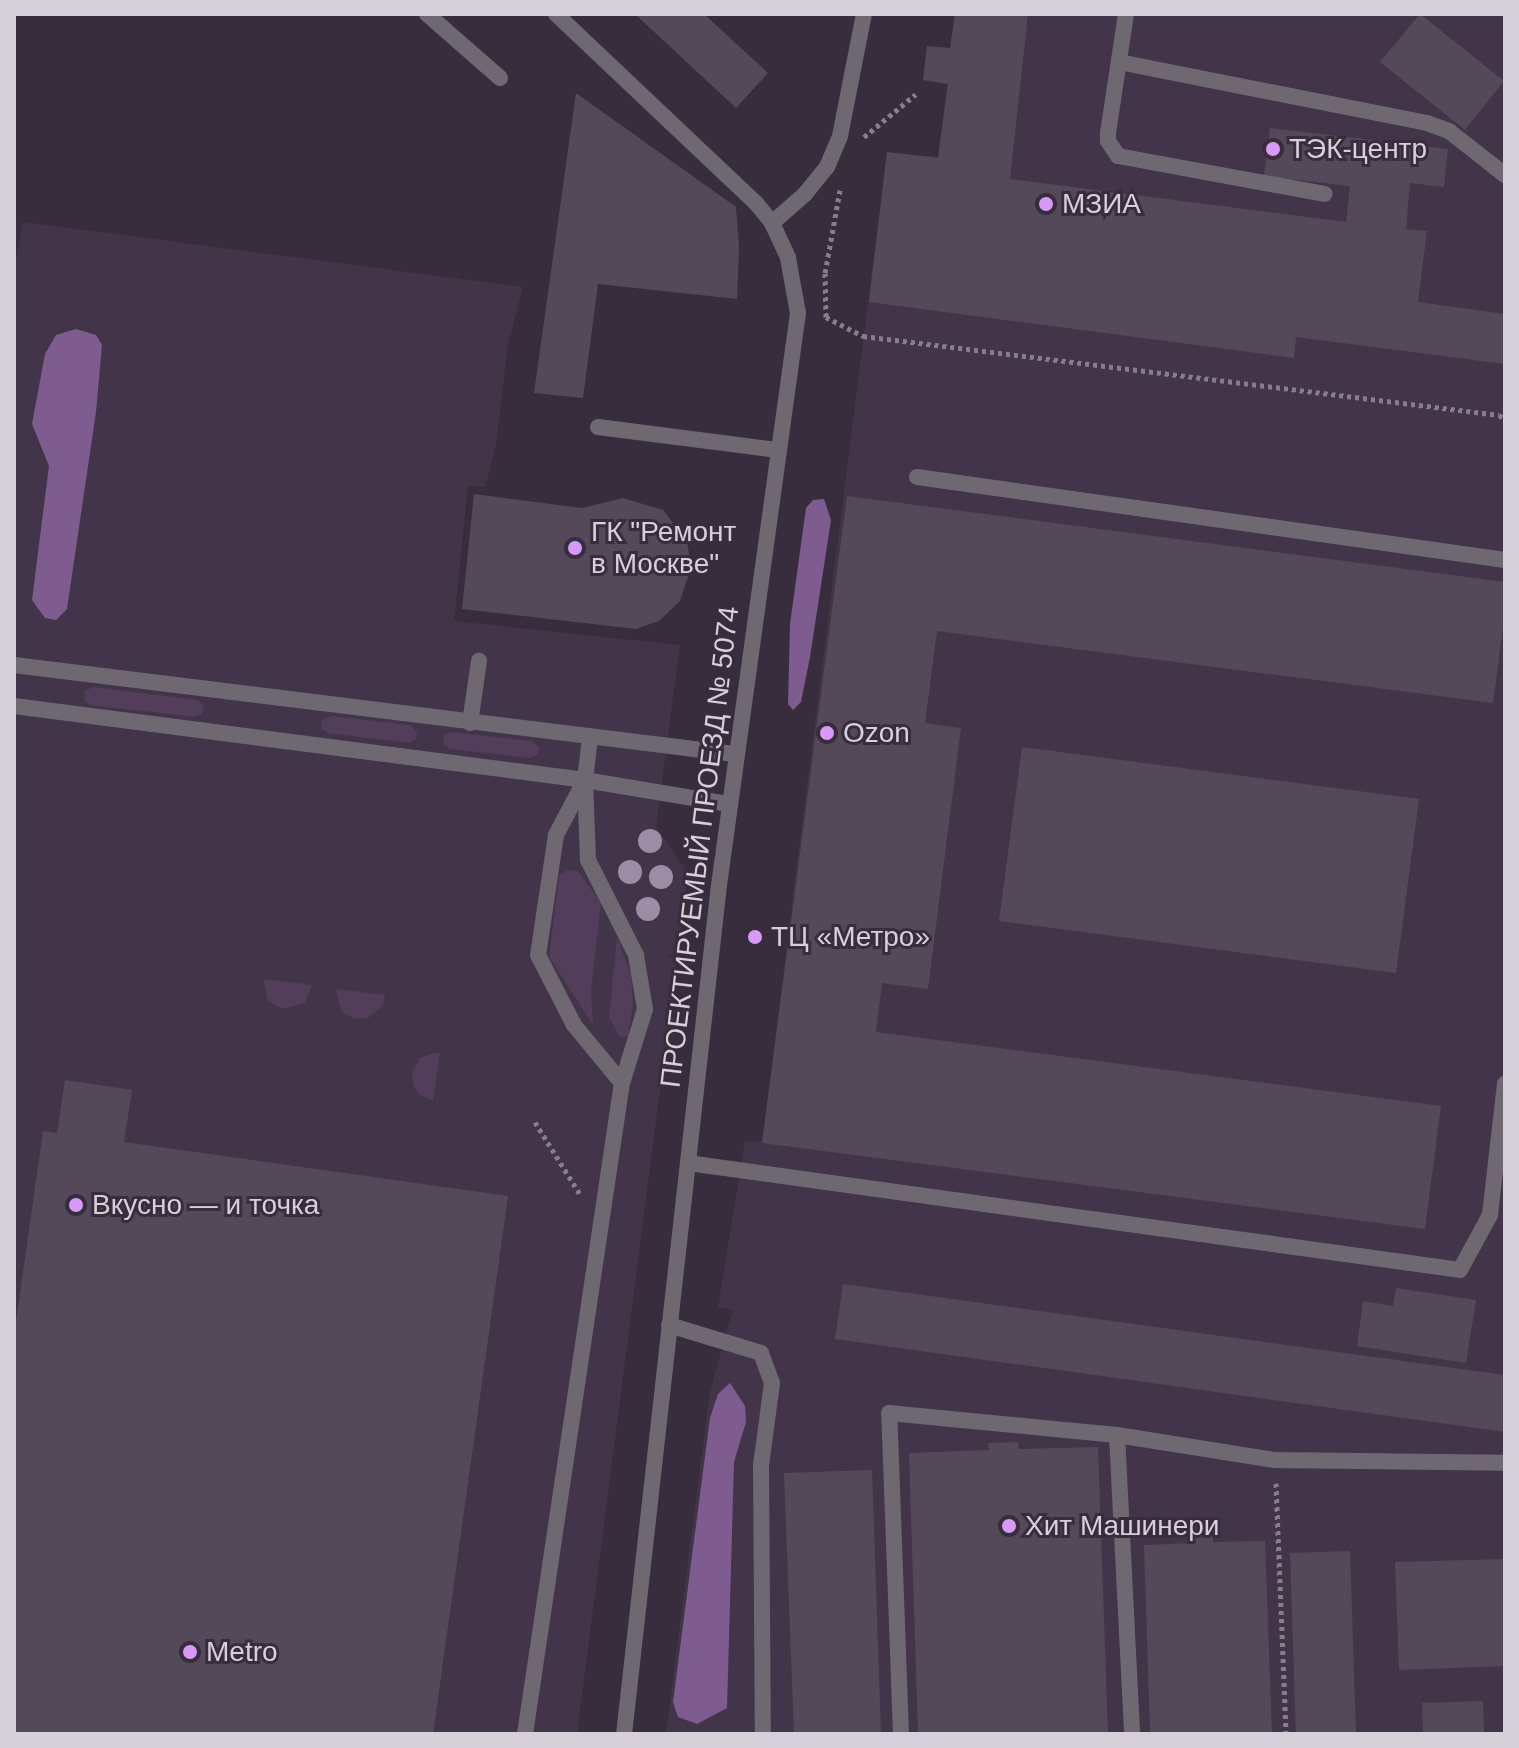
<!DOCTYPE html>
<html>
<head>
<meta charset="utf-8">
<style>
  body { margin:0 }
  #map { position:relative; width:1519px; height:1748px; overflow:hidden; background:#372d3c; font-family:Arial,sans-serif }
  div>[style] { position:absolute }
  .built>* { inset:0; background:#423549 }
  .green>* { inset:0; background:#523e5b }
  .forest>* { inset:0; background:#7f5c90 }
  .building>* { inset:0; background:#544959 }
  .path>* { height:5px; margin-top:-2.5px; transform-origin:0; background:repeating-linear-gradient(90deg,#867e8a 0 4px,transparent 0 8px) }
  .service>* { height:16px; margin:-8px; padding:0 8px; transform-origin:8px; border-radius:8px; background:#6e6970 }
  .tertiary>* { height:16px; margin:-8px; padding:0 8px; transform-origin:8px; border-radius:8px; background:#6e6970 }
  .trees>* { width:24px; height:24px; margin:-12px; border-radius:50%; background:#9c8ca4 }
  .dots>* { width:22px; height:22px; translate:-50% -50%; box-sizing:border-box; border:4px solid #372d3c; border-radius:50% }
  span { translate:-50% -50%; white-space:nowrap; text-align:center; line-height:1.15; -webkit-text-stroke:6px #372d3c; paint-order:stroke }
  .poi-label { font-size:28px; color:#d6d0da }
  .left { translate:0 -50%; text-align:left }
  .street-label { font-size:28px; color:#d6d0da }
  .frame { position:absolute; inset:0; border:16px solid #d6d0da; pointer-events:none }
</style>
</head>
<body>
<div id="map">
  <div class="built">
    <i style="clip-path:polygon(955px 14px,1505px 14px,1505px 1734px,666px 1734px,710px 1391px,733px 1310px,718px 1307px,725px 1264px,745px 1141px,762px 1142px,887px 152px,938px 157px,947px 84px,923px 80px,927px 46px,950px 48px)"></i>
    <i style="clip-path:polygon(23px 222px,523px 287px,508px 344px,496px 445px,485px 487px,468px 486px,454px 621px,680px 645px,656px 827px,688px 873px,577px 1734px,14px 1734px,14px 269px)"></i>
  </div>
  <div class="green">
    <i style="clip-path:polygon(93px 687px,197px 700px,204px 706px,202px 713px,195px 717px,90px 705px,84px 699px,85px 691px)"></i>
    <i style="clip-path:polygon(330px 716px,410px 725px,417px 732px,416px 739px,409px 743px,328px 733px,321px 728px,322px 720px)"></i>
    <i style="clip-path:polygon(452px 732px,532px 741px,539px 747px,538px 754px,530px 758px,450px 749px,443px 744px,444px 735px)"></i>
    <i style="clip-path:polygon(568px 870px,578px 871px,601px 903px,591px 992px,593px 1025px,549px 957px,559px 875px)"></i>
    <i style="clip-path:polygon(617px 937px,631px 975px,633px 1004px,628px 1036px,621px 1038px,609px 1018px)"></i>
    <i style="clip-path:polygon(263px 979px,312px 985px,305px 1003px,282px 1009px,268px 1001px)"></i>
    <i style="clip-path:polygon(336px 989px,385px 995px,383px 1006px,368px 1018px,355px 1019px,341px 1011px)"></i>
    <i style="clip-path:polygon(433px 1053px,440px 1053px,433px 1101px,419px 1094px,413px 1085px,412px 1072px,420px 1058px)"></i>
  </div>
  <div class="forest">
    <i style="clip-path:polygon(76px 329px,96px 335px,102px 345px,96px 412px,67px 609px,56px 620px,45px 618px,32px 600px,49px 466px,32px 424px,45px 354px,56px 335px)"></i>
    <i style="clip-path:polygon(824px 499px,831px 520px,810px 657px,801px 702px,793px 710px,788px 704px,790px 624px,806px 508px,813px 500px)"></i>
    <i style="clip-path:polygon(730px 1383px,745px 1406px,746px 1422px,734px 1462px,727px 1708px,697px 1724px,678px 1717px,673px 1702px,710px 1418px,718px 1394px)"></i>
  </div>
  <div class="building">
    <i style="clip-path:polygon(635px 14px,704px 14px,768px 73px,736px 108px)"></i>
    <i style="clip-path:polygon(955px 14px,1028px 14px,1010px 179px,1346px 222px,1350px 186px,1264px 176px,1270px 128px,1448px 149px,1444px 187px,1410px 183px,1406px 229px,1427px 231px,1418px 302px,1505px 314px,1505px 364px,1296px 337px,1294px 358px,869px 302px,887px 152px,938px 158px,948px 84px,923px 80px,927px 46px,950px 48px)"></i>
    <i style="clip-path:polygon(1420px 14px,1504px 81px,1465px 130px,1380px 62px)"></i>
    <i style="clip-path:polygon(576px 93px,736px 207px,739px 247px,737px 299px,598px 284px,583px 398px,534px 393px)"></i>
    <i style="clip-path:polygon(474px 494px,582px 508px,623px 498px,663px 510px,687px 541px,691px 568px,680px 601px,659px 621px,636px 629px,462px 609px)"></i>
    <i style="clip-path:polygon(847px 496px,1505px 582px,1505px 612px,1493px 703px,937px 631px,925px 723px,961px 728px,928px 989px,882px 983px,876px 1032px,1441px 1106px,1425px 1229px,762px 1143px)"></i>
    <i style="clip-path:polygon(1022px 747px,1419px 799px,1396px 973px,999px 921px)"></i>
    <i style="clip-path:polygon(65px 1080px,132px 1090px,124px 1142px,508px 1196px,433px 1734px,14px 1734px,14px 1336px,43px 1131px,57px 1133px)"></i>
    <i style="clip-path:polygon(843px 1284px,1505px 1375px,1505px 1432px,835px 1339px)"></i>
    <i style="clip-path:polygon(1396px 1288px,1476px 1300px,1466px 1363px,1357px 1346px,1363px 1301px,1393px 1306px)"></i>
    <i style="clip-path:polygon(1018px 1442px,1019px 1449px,1098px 1447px,1108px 1734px,918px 1734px,909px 1453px,989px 1450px,988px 1443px)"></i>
    <i style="clip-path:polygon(872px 1470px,881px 1734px,794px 1734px,784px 1473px)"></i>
    <i style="clip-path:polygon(1213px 1535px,1213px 1542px,1265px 1541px,1272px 1734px,1150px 1734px,1144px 1545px,1195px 1543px,1194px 1536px)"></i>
    <i style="clip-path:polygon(1350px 1551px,1356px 1734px,1296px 1734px,1290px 1553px)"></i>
    <i style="clip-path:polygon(1505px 1559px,1505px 1666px,1399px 1670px,1395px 1562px)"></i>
    <i style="clip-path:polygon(1483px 1701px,1484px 1734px,1423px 1734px,1422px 1703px)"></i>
  </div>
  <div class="path">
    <i style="left:864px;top:137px;width:67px;rotate:-39.6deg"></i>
    <i style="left:840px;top:190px;width:84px;rotate:100.2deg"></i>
    <i style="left:825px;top:273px;width:44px;rotate:88.7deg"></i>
    <i style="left:826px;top:317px;width:42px;rotate:27.2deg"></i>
    <i style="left:863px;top:336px;width:641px;rotate:7.08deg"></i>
    <i style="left:1499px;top:415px;width:7px;rotate:34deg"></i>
    <i style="left:535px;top:1122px;width:87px;rotate:58.1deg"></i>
    <i style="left:1276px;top:1483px;width:251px;rotate:87.7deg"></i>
  </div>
  <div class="service">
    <i style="left:427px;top:14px;width:97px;rotate:41.2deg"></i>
    <i style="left:1126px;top:14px;width:120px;rotate:98.6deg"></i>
    <i style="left:1108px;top:133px;width:8px;rotate:90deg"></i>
    <i style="left:1108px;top:141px;width:18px;rotate:56deg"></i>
    <i style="left:1118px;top:156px;width:210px;rotate:10.4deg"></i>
    <i style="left:1119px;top:62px;width:314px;rotate:11.2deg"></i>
    <i style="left:1427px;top:123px;width:23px;rotate:20deg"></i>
    <i style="left:1449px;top:131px;width:71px;rotate:38.2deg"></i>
    <i style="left:772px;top:223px;width:44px;rotate:-41.3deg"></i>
    <i style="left:805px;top:194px;width:35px;rotate:-51deg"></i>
    <i style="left:827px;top:167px;width:34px;rotate:-67deg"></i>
    <i style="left:840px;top:136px;width:124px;rotate:-78.9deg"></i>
    <i style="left:598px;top:427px;width:181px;rotate:7.3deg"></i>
    <i style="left:917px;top:477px;width:594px;rotate:8.03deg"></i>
    <i style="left:14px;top:665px;width:726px;rotate:7.04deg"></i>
    <i style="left:14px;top:706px;width:576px;rotate:7.38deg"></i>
    <i style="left:585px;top:780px;width:146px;rotate:9.5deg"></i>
    <i style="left:470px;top:723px;width:63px;rotate:-81.7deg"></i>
    <i style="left:590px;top:738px;width:42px;rotate:96.8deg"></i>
    <i style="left:585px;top:780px;width:62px;rotate:117.8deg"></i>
    <i style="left:556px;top:835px;width:121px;rotate:98.5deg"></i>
    <i style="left:538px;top:955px;width:79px;rotate:62.8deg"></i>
    <i style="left:574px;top:1025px;width:75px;rotate:50.4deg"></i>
    <i style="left:688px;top:1163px;width:779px;rotate:7.89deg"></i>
    <i style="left:1460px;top:1270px;width:63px;rotate:-61.4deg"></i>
    <i style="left:1490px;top:1215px;width:132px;rotate:-83.5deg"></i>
    <i style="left:669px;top:1325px;width:96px;rotate:16.9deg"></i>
    <i style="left:761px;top:1353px;width:32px;rotate:70deg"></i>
    <i style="left:772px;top:1383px;width:83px;rotate:97.6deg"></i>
    <i style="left:761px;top:1465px;width:269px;rotate:89.6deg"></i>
    <i style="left:1117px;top:1435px;width:299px;rotate:87.1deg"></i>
    <i style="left:525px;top:1734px;width:658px;rotate:-81.53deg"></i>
    <i style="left:622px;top:1083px;width:77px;rotate:-72.7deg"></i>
    <i style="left:645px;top:1009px;width:55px;rotate:-99.5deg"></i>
    <i style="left:636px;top:955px;width:106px;rotate:-116.8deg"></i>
    <i style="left:588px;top:860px;width:80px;rotate:-92.1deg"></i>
    <i style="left:901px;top:1734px;width:321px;rotate:-92.1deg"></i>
    <i style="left:889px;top:1413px;width:229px;rotate:5.5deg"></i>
    <i style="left:1117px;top:1435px;width:160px;rotate:9deg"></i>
    <i style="left:1275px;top:1460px;width:230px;rotate:0.7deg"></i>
  </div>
  <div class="tertiary">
    <i style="left:556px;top:14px;width:275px;rotate:43.4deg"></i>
    <i style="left:756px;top:203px;width:26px;rotate:51deg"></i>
    <i style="left:772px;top:223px;width:38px;rotate:65deg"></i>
    <i style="left:788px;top:258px;width:56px;rotate:79.7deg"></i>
    <i style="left:798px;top:313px;width:577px;rotate:97.86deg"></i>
    <i style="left:719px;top:885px;width:854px;rotate:96.38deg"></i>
  </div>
  <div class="trees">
    <i style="left:650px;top:841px"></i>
    <i style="left:630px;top:872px"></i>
    <i style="left:661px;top:877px"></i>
    <i style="left:648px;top:909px"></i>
  </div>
  <div class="dots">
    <i style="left:1273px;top:149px;background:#d99af7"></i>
    <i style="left:1046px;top:204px;background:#d99af7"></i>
    <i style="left:575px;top:548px;background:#d99af7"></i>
    <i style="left:827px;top:733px;background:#d99af7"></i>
    <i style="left:755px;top:937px;background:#d99af7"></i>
    <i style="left:76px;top:1205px;background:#d99af7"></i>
    <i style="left:1009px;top:1526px;background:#d99af7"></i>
    <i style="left:190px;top:1652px;background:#d99af7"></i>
  </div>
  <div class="poi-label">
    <span class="left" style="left:1289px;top:149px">ТЭК-центр</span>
    <span class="left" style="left:1062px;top:204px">МЗИА</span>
    <span class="left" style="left:591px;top:548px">ГК "Ремонт<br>в Москве"</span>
    <span class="left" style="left:843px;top:733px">Ozon</span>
    <span class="left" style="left:771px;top:937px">ТЦ «Метро»</span>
    <span class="left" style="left:92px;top:1205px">Вкусно — и точка</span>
    <span class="left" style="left:1025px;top:1526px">Хит Машинери</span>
    <span class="left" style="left:206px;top:1652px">Metro</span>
  </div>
  <div class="street-label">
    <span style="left:700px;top:847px;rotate:-83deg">ПРОЕКТИРУЕМЫЙ ПРОЕЗД № 5074</span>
  </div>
  <div class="frame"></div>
</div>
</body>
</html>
